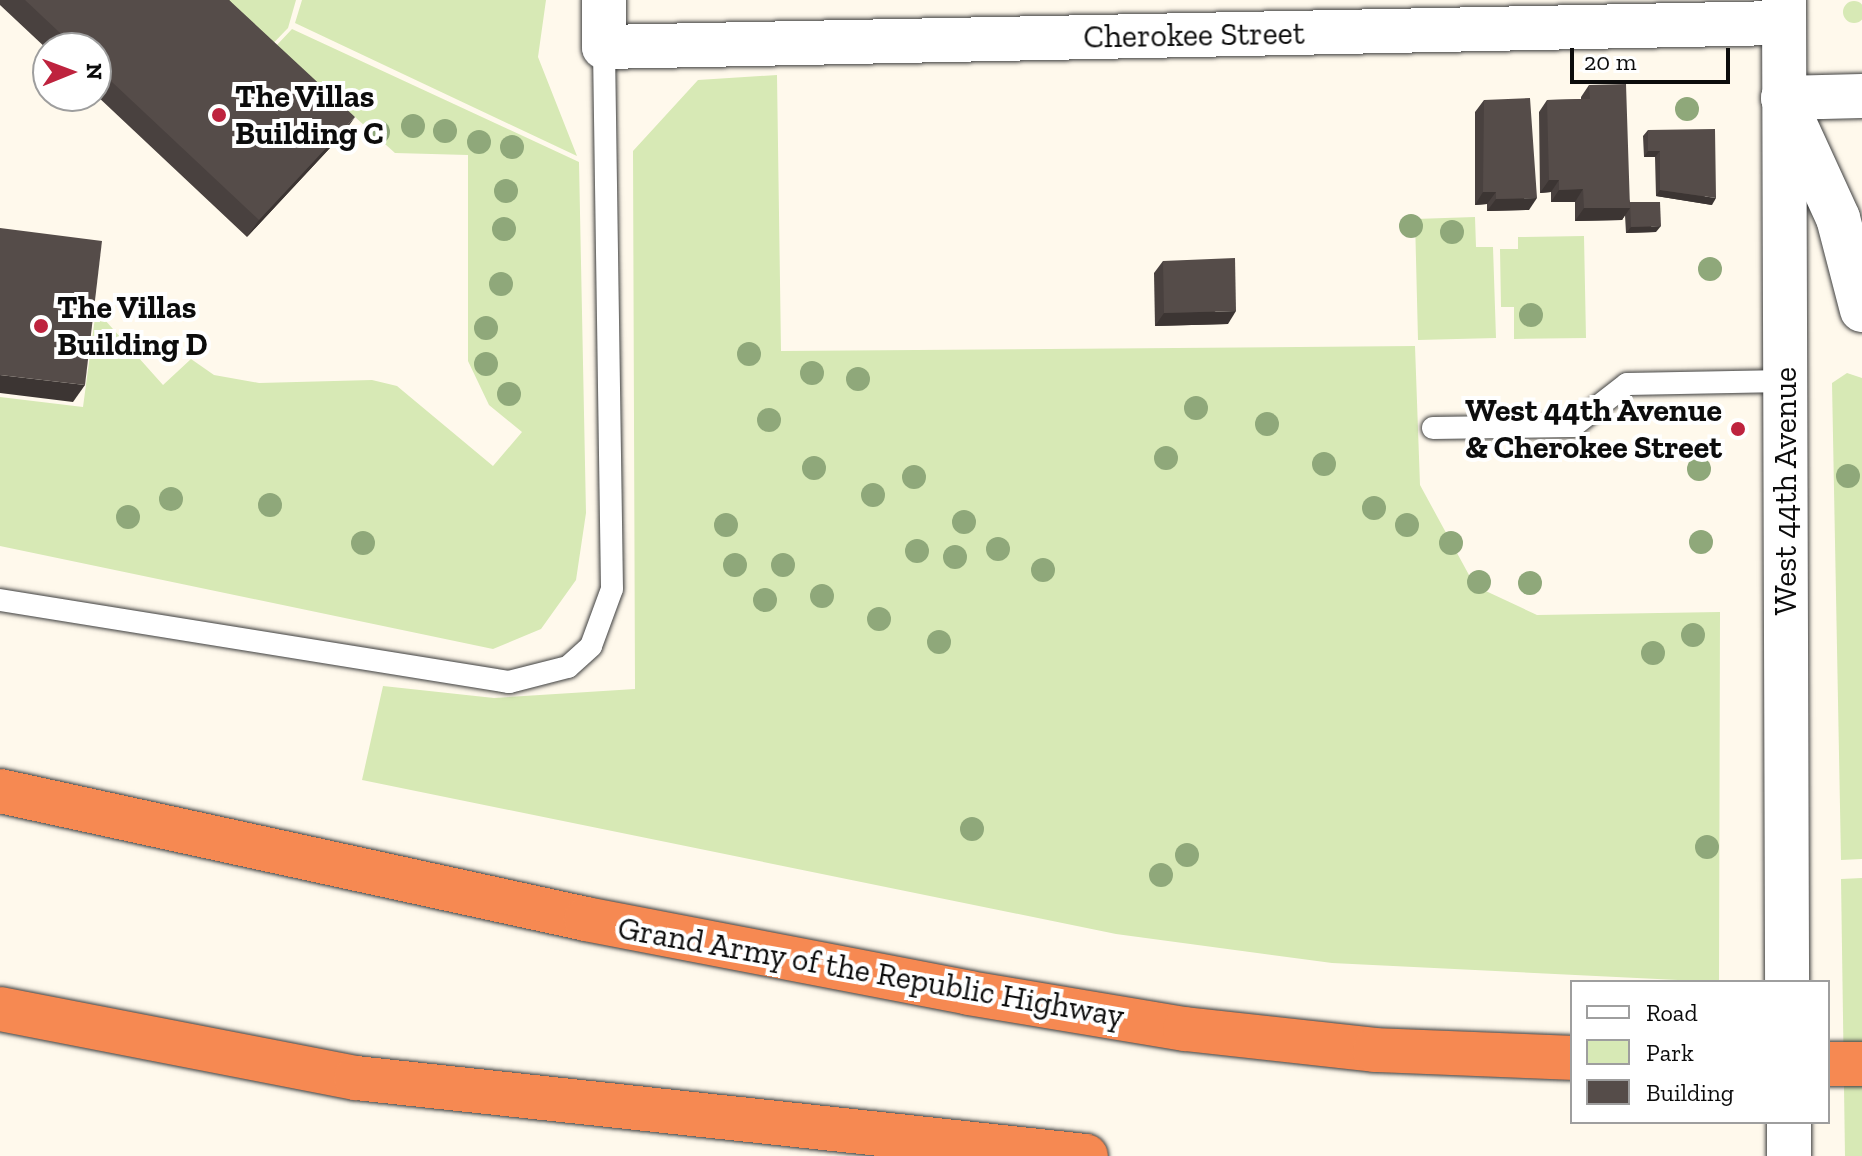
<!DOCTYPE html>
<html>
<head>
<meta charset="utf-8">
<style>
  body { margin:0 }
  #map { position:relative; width:1862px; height:1156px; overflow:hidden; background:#fff9ec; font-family:"Zilla Slab",serif }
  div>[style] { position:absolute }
  .green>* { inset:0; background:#d7e9b5 }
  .round { border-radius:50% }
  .roads { filter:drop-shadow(0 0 2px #3f3f3f) drop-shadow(0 0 2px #3f3f3f) }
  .service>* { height:22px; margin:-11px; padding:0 11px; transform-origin:11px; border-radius:11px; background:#fff }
  .minor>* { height:44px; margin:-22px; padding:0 22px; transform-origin:22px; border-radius:22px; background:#fff }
  .tertiary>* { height:44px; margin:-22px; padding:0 22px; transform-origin:22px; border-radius:22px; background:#fff }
  .motorway>* { height:44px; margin:-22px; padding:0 22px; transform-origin:22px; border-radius:22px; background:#f68952 }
  .trees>* { width:24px; height:24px; margin:-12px; border-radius:50%; background:#8fa87a }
  .wall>* { inset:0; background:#49413f }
  .shaded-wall>* { inset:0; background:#3c3533 }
  .building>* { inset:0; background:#554c49 }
  .dots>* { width:22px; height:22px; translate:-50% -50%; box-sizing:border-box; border:4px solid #fff; border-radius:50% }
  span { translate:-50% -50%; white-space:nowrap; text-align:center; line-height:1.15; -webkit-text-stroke:8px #fff; paint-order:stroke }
  .street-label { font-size:32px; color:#0c0c0c }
  .poi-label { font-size:32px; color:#0c0c0c; font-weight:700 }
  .left { translate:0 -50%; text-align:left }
  .right { translate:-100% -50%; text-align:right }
  .legend { position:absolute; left:1570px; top:980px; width:260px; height:144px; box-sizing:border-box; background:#fff; border:2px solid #9e9e9e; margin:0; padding:10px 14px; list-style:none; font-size:24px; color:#0c0c0c }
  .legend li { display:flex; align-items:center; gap:16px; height:40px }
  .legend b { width:40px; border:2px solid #9e9e9e }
  .north { position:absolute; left:32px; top:32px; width:80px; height:80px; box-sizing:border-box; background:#fff; border:2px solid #9e9e9e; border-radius:50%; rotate:89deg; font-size:22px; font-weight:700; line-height:32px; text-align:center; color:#0c0c0c }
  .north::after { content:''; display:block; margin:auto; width:28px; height:36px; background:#be233e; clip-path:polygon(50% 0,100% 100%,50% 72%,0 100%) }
  .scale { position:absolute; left:1570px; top:48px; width:160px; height:36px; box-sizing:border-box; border:4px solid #0c0c0c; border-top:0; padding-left:10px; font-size:24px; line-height:28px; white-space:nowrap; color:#0c0c0c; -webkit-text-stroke:6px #fff; paint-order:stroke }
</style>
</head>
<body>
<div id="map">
  <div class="green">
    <i style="clip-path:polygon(199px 0,296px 0,288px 28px,260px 57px)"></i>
    <i style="clip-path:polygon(302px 0,546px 0,538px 57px,577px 156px,295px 23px)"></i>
    <i class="round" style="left:1843px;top:1px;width:22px;height:22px"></i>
    <i style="clip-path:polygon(292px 29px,579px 162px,586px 513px,576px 580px,541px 629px,493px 649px,0 546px,0 397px,83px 407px,96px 310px,163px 385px,191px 359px,214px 375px,259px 383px,372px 380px,397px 386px,493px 466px,522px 432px,489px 405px,468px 361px,468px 155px,395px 153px,276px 46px)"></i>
    <i style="clip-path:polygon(777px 75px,781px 351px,1415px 346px,1420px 485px,1475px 586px,1537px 615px,1720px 612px,1719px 982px,1332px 963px,1116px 934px,362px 780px,383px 686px,494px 698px,635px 689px,633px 151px,698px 80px)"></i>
    <i style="clip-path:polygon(1475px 217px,1476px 247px,1493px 247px,1496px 338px,1418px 340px,1415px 219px)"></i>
    <i style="clip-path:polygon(1584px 236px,1586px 338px,1514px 339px,1514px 307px,1501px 307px,1500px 249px,1518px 249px,1518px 237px)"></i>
    <i style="clip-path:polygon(1847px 373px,1862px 378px,1862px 859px,1841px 860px,1832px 383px)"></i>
    <i style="clip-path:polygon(1862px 878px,1862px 1156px,1845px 1156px,1841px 879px)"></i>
  </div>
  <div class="roads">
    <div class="service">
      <i style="left:1433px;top:428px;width:140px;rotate:-0.8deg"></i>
      <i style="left:1573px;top:426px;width:68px;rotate:-37.9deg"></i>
      <i style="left:1627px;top:384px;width:158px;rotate:-1.1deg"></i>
      <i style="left:0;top:600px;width:516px;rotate:9.15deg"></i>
      <i style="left:509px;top:682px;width:61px;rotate:-14.3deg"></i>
      <i style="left:568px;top:667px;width:31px;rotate:-42deg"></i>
      <i style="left:591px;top:646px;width:61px;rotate:-69.8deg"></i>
      <i style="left:612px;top:589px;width:542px;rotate:-90.85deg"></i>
    </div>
    <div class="minor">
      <i style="left:604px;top:0;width:47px;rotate:90deg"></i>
      <i style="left:604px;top:47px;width:1180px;rotate:-1.17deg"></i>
      <i style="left:1862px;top:96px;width:79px;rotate:178.5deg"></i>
      <i style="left:1783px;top:98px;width:132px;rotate:65.4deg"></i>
      <i style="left:1838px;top:218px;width:95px;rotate:75.4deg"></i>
    </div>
    <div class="tertiary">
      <i style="left:1784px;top:0;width:982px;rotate:89.82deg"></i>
      <i style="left:1789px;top:1122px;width:34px;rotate:90deg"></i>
    </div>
    <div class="motorway">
      <i style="left:0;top:791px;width:600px;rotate:12.32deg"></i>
      <i style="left:586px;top:919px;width:390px;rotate:10.9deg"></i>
      <i style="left:969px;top:993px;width:219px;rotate:9.5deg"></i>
      <i style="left:1185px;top:1029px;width:191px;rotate:6.3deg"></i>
      <i style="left:1375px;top:1050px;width:197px;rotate:2.3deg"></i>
      <i style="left:0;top:1009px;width:363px;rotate:11deg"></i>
      <i style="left:356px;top:1078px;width:734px;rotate:6.1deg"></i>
      <i style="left:1828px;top:1064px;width:34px"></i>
    </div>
  </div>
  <div class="trees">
    <i style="left:1687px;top:109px"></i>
    <i style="left:413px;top:126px"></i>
    <i style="left:445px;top:131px"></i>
    <i style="left:378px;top:132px"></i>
    <i style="left:479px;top:142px"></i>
    <i style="left:512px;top:147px"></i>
    <i style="left:506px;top:191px"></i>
    <i style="left:1411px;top:226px"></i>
    <i style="left:504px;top:229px"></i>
    <i style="left:1452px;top:232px"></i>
    <i style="left:1710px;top:269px"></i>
    <i style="left:501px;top:284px"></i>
    <i style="left:1531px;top:315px"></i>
    <i style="left:486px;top:328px"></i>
    <i style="left:749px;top:354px"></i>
    <i style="left:486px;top:364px"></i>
    <i style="left:812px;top:373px"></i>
    <i style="left:858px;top:379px"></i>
    <i style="left:509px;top:394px"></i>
    <i style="left:1196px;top:408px"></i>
    <i style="left:769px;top:420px"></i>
    <i style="left:1267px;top:424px"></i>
    <i style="left:1166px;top:458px"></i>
    <i style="left:1324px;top:464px"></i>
    <i style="left:814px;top:468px"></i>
    <i style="left:1699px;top:469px"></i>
    <i style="left:1848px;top:476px"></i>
    <i style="left:914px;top:477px"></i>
    <i style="left:873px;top:495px"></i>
    <i style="left:171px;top:499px"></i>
    <i style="left:270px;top:505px"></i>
    <i style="left:1374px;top:508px"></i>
    <i style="left:128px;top:517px"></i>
    <i style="left:964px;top:522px"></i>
    <i style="left:726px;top:525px"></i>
    <i style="left:1407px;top:525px"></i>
    <i style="left:1701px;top:542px"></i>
    <i style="left:363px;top:543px"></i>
    <i style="left:1451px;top:543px"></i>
    <i style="left:998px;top:549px"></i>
    <i style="left:917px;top:551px"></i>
    <i style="left:955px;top:557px"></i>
    <i style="left:735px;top:565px"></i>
    <i style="left:783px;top:565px"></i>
    <i style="left:1043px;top:570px"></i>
    <i style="left:1479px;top:582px"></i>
    <i style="left:1530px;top:583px"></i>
    <i style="left:822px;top:596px"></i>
    <i style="left:765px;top:600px"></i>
    <i style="left:879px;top:619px"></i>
    <i style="left:1693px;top:635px"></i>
    <i style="left:939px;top:642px"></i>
    <i style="left:1653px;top:653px"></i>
    <i style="left:972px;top:829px"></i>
    <i style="left:1707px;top:847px"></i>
    <i style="left:1187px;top:855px"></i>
    <i style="left:1161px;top:875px"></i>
  </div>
  <div class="wall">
    <i style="clip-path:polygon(0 0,229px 0,343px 134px,247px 237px,96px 95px,96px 48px,48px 48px,48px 50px,0 5px)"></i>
    <i style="clip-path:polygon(1589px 85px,1630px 202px,1656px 232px,1626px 233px,1625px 215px,1622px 220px,1575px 221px,1575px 202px,1551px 202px,1551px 192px,1540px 193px,1539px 112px,1547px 100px,1581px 99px,1581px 97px)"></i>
    <i style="clip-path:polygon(1484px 100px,1529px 210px,1487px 211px,1487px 204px,1475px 205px,1475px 112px)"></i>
    <i style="clip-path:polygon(1648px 130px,1712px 205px,1656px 196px,1655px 157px,1644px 157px,1643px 136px)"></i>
    <i style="clip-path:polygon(1163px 261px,1228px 324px,1155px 326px,1154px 273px)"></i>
  </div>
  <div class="shaded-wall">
    <i style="clip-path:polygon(355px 117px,343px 134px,247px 237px,259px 220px)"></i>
    <i style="clip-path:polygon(1648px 151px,1660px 151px,1655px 157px,1644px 157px)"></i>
    <i style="clip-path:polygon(1549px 180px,1559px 180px,1551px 192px,1540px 193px)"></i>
    <i style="clip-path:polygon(1583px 189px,1575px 202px,1551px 202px,1559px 190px)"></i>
    <i style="clip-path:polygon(1660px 190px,1716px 198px,1712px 205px,1656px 196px)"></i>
    <i style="clip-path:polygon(1483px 192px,1496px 192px,1487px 204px,1475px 205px)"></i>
    <i style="clip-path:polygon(1537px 198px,1529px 210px,1487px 211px,1496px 199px)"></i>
    <i style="clip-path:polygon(1584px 208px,1630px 208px,1622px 220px,1575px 221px)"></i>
    <i style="clip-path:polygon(1661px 226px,1656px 232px,1626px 233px,1631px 227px)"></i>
    <i style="clip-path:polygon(1236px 311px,1228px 324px,1155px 326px,1164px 313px)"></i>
    <i style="clip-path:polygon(0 375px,85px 385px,73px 402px,0 393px)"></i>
  </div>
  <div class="building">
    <i style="clip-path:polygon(25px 0,229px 0,355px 117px,259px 220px,96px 67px,96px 48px,76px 48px)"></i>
    <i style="clip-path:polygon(1626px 84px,1630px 208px,1584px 208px,1583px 189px,1559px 190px,1559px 180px,1549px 180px,1547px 100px,1590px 99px,1589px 85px)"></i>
    <i style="clip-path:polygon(1530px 98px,1537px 198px,1496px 199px,1496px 192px,1483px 192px,1484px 100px)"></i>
    <i style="clip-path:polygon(1715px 129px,1716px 198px,1660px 190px,1660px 151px,1648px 151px,1648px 130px)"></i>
    <i style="clip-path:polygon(1630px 202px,1660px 202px,1661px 226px,1631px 227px)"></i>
    <i style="clip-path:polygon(0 228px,102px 241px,85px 385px,0 375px)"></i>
    <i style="clip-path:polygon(1235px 258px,1236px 311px,1164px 313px,1163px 261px)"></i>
  </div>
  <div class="dots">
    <i style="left:219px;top:115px;background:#be233e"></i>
    <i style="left:41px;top:326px;background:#be233e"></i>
    <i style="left:1738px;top:429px;background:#be233e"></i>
  </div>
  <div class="street-label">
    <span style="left:1194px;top:35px;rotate:-1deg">Cherokee Street</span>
    <span style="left:1785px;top:491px;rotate:-90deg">West 44th Avenue</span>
    <span style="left:871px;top:972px;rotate:10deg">Grand Army of the Republic Highway</span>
  </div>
  <div class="poi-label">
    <span class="left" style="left:235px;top:115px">The Villas<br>Building C</span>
    <span class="left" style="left:57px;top:326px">The Villas<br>Building D</span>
    <span class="right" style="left:1722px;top:429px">West 44th Avenue<br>&amp; Cherokee Street</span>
  </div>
  <ul class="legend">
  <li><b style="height:10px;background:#fff"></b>Road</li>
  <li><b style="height:22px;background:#d7e9b5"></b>Park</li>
  <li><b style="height:22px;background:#554c49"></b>Building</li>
  </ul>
  <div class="north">N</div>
  <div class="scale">20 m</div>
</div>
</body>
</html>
